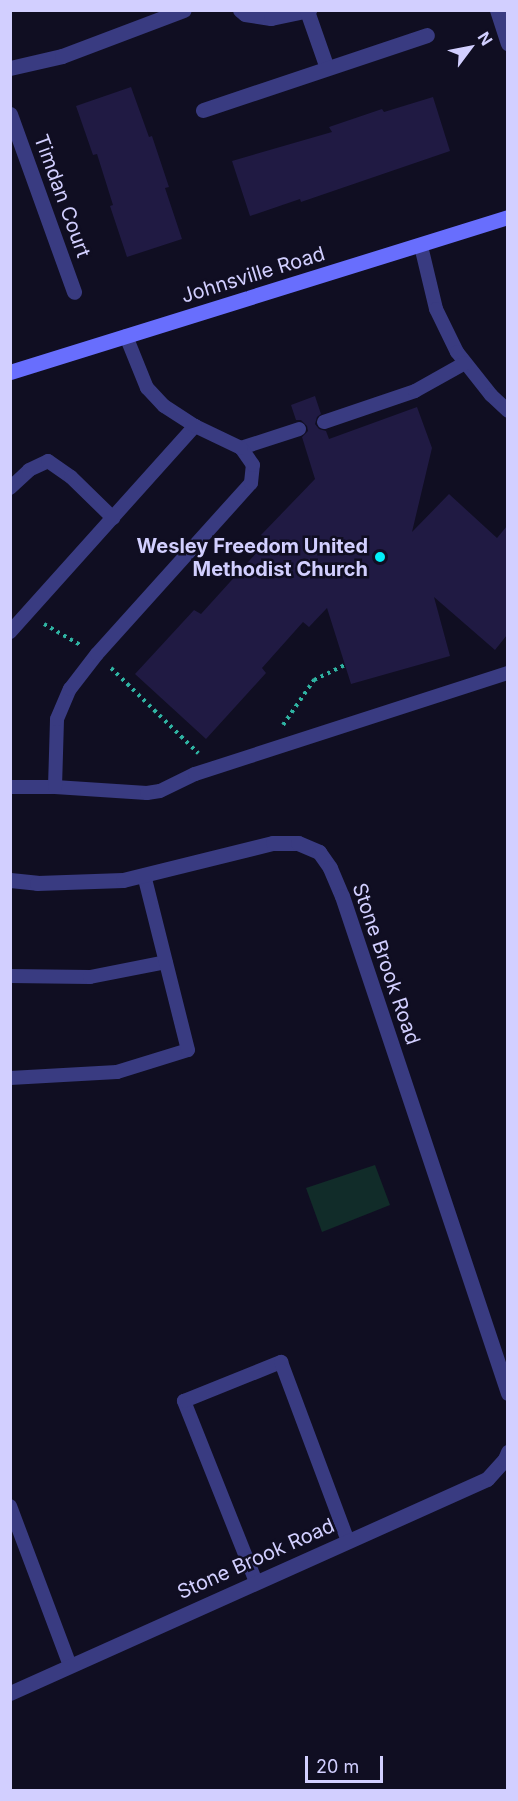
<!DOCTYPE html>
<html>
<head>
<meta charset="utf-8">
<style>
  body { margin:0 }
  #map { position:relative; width:518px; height:1801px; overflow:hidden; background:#100e22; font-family:Inter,sans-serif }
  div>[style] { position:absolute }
  .green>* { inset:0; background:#112c29 }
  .building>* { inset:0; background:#201a43 }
  .path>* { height:4px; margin-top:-2px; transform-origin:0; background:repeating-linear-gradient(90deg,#2fb3a2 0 3px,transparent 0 7.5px) }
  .lane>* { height:14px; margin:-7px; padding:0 7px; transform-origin:7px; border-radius:7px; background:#393b81 }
  .street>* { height:15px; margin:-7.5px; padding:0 7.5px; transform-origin:7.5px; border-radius:7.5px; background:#393b81 }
  .secondary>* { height:15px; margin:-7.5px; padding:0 7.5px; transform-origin:7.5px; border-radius:7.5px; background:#686efd }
  .dots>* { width:16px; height:16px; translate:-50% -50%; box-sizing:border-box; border:3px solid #100e22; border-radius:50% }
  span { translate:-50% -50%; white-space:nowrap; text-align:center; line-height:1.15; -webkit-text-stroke:5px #100e22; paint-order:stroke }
  .street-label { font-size:20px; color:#d2cfff }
  .poi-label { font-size:20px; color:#d2cfff; font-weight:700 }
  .right { translate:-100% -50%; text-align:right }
  .frame { position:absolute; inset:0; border:12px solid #d2cfff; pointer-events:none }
  .north { position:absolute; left:440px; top:18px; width:60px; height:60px; -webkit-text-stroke:4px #100e22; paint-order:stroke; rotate:58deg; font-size:16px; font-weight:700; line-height:24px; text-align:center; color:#d2cfff }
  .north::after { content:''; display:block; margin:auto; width:21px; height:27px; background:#d2cfff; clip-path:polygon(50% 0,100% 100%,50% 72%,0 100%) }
  .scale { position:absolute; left:305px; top:1756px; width:78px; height:27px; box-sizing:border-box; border:3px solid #d2cfff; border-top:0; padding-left:8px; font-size:18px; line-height:21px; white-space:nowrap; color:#d2cfff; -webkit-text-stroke:4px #100e22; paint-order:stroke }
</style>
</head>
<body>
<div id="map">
  <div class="green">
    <i style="clip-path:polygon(375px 1165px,390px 1205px,322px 1232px,306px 1188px)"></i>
  </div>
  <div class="building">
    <i style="clip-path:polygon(131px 87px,149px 137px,152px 136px,169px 187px,165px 188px,182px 239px,127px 257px,110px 206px,113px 205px,97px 154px,93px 155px,76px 106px)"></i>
    <i style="clip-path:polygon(433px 97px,450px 151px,301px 202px,300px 199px,250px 216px,232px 161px,332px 132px,329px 127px,382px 109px,384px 112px)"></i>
    <i style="clip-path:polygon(315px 396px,321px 414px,317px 417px,315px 424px,319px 429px,326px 431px,329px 439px,417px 407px,432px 448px,412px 532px,449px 494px,497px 538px,507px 526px,507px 635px,495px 650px,434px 597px,450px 656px,351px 684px,327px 608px,309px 627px,303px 622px,262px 668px,266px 673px,206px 739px,135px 674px,194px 610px,201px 614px,268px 540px,261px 535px,315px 479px,302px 437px,308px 431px,307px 426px,301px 420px,296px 420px,291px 405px)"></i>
  </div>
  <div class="path">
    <i style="left:44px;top:624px;width:44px;rotate:30.1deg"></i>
    <i style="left:111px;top:668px;width:122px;rotate:44.3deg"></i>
    <i style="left:283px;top:725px;width:55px;rotate:-55.4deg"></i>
    <i style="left:314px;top:680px;width:34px;rotate:-26deg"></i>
  </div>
  <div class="lane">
    <i style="left:421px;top:246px;width:65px;rotate:76.6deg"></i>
    <i style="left:436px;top:309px;width:48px;rotate:64deg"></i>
    <i style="left:457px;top:352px;width:55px;rotate:51.7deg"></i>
    <i style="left:491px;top:395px;width:23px;rotate:43deg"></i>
    <i style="left:324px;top:422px;width:96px;rotate:-18.8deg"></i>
    <i style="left:415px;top:391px;width:57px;rotate:-29.2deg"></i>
    <i style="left:241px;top:448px;width:61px;rotate:-18.1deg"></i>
    <i style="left:10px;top:488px;width:26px;rotate:-43deg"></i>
    <i style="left:29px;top:470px;width:21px;rotate:-25deg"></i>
    <i style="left:48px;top:461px;width:28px;rotate:35deg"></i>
    <i style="left:71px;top:477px;width:59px;rotate:44.3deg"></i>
    <i style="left:10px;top:632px;width:277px;rotate:-48.1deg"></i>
    <i style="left:10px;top:787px;width:45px"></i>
    <i style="left:55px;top:787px;width:92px;rotate:3.7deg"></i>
    <i style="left:147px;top:793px;width:13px;rotate:-9deg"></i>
    <i style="left:160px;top:791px;width:39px;rotate:-26deg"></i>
    <i style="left:195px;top:774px;width:329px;rotate:-17.9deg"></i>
    <i style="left:55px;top:787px;width:68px;rotate:-88.3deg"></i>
    <i style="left:57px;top:719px;width:33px;rotate:-67deg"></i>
    <i style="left:70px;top:689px;width:44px;rotate:-52.4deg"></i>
    <i style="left:97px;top:654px;width:230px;rotate:-48deg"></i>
    <i style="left:251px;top:483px;width:18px;rotate:-84deg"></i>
    <i style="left:253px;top:465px;width:21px;rotate:-125deg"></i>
    <i style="left:241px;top:448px;width:51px;rotate:-154.4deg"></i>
    <i style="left:195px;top:426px;width:37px;rotate:-147deg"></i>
    <i style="left:164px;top:406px;width:25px;rotate:-133deg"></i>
    <i style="left:147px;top:388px;width:56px;rotate:-112deg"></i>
    <i style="left:10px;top:976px;width:80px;rotate:0.7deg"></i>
    <i style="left:90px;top:977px;width:77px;rotate:-11.2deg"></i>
    <i style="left:10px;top:1078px;width:107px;rotate:-3.2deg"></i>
    <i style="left:117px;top:1072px;width:74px;rotate:-17.2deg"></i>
    <i style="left:188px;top:1050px;width:180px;rotate:-104.1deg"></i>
    <i style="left:10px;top:1506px;width:171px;rotate:69.4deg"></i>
    <i style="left:256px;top:1582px;width:195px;rotate:-111.7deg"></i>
    <i style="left:184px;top:1401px;width:105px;rotate:-21.9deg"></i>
    <i style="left:281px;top:1362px;width:191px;rotate:69.5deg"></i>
  </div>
  <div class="street">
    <i style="left:240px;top:10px;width:6px;rotate:39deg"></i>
    <i style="left:245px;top:14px;width:26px;rotate:9deg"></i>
    <i style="left:271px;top:18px;width:39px;rotate:-12deg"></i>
    <i style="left:497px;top:10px;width:35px;rotate:72deg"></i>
    <i style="left:307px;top:11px;width:60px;rotate:70.7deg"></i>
    <i style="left:10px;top:68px;width:53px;rotate:-13deg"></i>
    <i style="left:62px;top:56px;width:130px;rotate:-20.7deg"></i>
    <i style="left:203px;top:110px;width:236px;rotate:-18.5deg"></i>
    <i style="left:10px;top:114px;width:189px;rotate:70.2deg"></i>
    <i style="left:10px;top:880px;width:27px;rotate:6deg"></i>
    <i style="left:37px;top:883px;width:86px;rotate:-2deg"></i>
    <i style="left:123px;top:880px;width:154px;rotate:-13.9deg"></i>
    <i style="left:273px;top:843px;width:25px"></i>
    <i style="left:298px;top:843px;width:23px;rotate:23deg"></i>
    <i style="left:319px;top:852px;width:19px;rotate:55deg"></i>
    <i style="left:330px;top:868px;width:30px;rotate:67deg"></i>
    <i style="left:342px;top:896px;width:524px;rotate:71.53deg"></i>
    <i style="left:10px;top:1693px;width:523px;rotate:-24.16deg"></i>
    <i style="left:487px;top:1479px;width:27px;rotate:-48deg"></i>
    <i style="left:505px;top:1459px;width:8px;rotate:-67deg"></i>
  </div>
  <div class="secondary">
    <i style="left:10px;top:372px;width:522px;rotate:-17.29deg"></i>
  </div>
  <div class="dots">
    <i style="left:380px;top:557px;background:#02eff8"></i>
  </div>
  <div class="street-label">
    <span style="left:62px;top:196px;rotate:70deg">Timdan Court</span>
    <span style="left:253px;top:275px;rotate:-17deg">Johnsville Road</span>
    <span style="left:386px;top:964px;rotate:71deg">Stone Brook Road</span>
    <span style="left:256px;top:1559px;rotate:-24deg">Stone Brook Road</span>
  </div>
  <div class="poi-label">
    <span class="right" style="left:368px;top:558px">Wesley Freedom United<br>Methodist Church</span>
  </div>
  <div class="frame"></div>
  <div class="north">N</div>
  <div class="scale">20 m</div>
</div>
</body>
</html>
